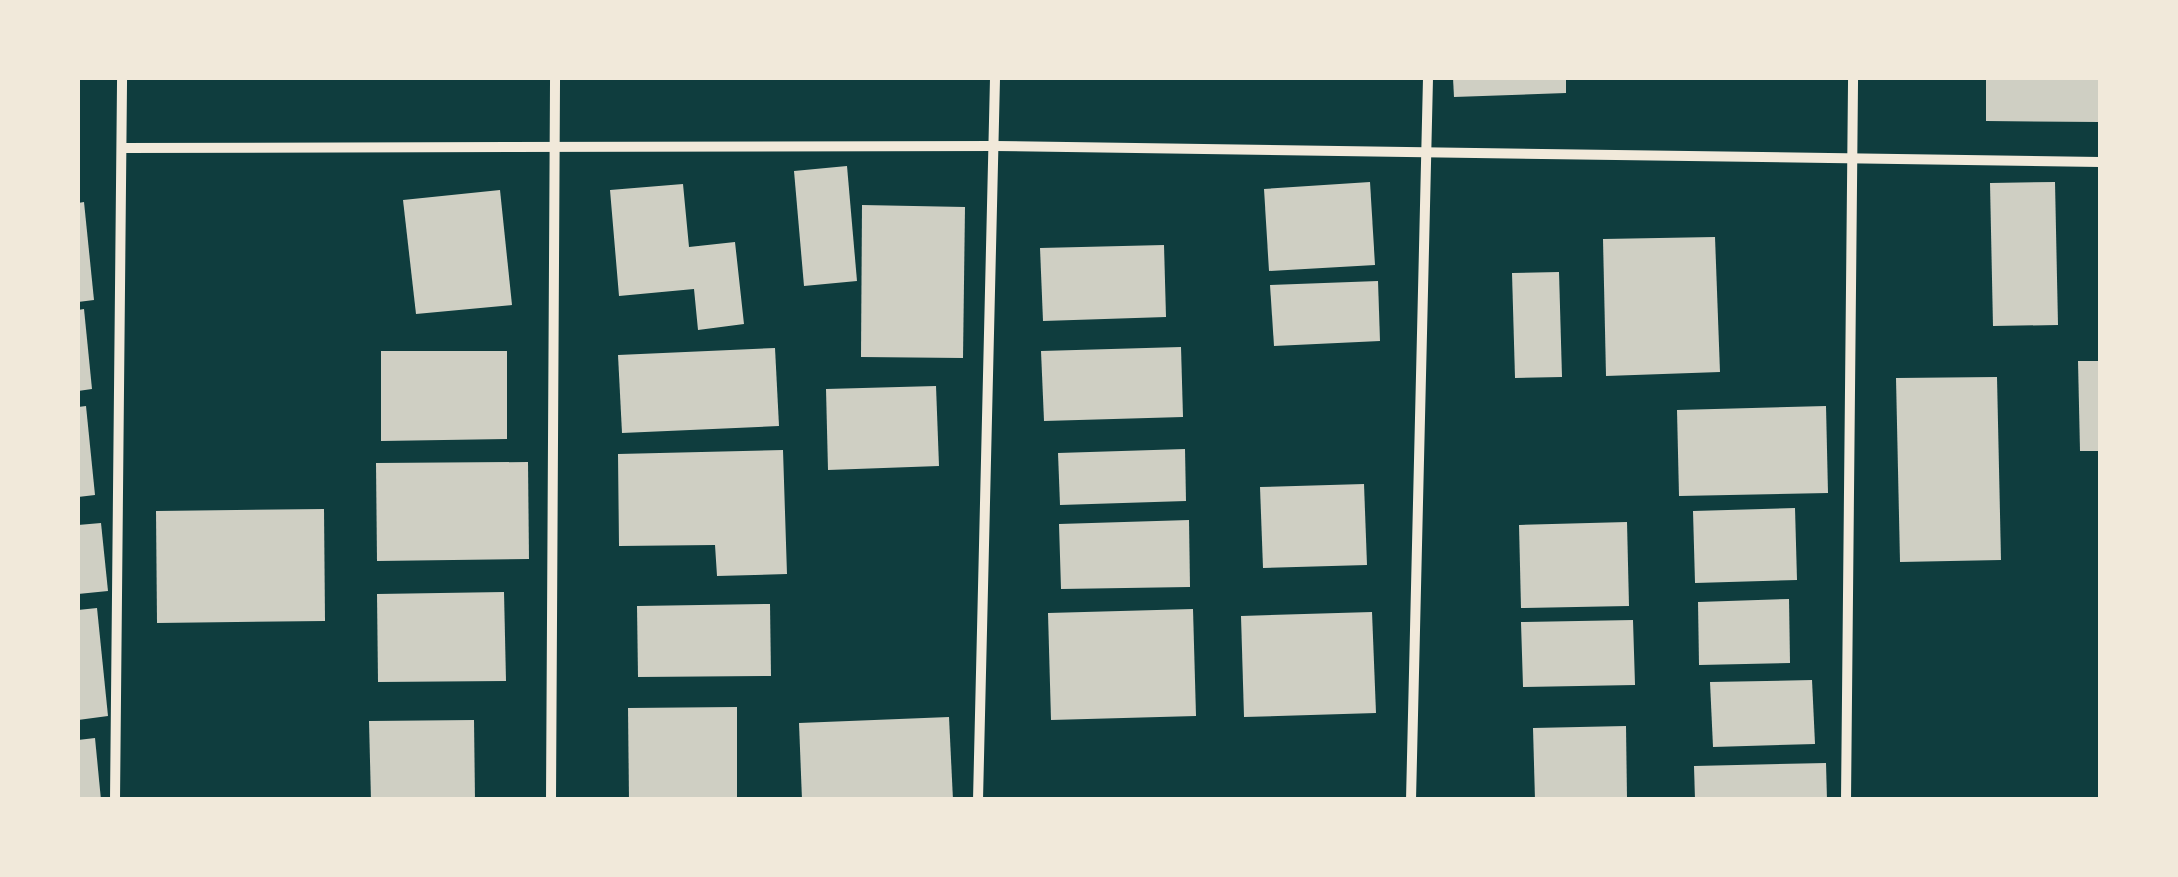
<!DOCTYPE html>
<html>
<head>
<meta charset="utf-8">
<style>
  body { margin:0 }
  #map { position:relative; width:2178px; height:877px; overflow:hidden; background:#0f3d3e; font-family:Barlow,sans-serif }
  div>[style] { position:absolute }
  .building>* { inset:0; background:#cfcfc3 }
  .minor>* { height:10px; margin:-5px; padding:0 5px; transform-origin:5px; border-radius:5px; background:#f1e9da }
  span { translate:-50% -50%; white-space:nowrap; text-align:center; line-height:1.15; -webkit-text-stroke:9px #f1e9da; paint-order:stroke }
  .frame { position:absolute; inset:0; border:80px solid #f1e9da; pointer-events:none }
</style>
</head>
<body>
<div id="map">
  <div class="building">
    <i style="clip-path:polygon(1453px 78px,1566px 78px,1566px 93px,1454px 97px)"></i>
    <i style="clip-path:polygon(1986px 78px,2100px 78px,2100px 122px,1986px 121px)"></i>
    <i style="clip-path:polygon(847px 166px,857px 281px,804px 286px,794px 171px)"></i>
    <i style="clip-path:polygon(1370px 182px,1375px 265px,1269px 271px,1264px 189px)"></i>
    <i style="clip-path:polygon(2055px 182px,2058px 325px,1993px 326px,1990px 183px)"></i>
    <i style="clip-path:polygon(683px 184px,689px 247px,735px 242px,744px 324px,698px 330px,694px 289px,619px 296px,610px 190px)"></i>
    <i style="clip-path:polygon(500px 190px,512px 305px,416px 314px,403px 200px)"></i>
    <i style="clip-path:polygon(84px 202px,94px 300px,78px 302px,78px 203px)"></i>
    <i style="clip-path:polygon(862px 205px,965px 207px,963px 358px,861px 357px)"></i>
    <i style="clip-path:polygon(1715px 237px,1720px 372px,1606px 376px,1603px 239px)"></i>
    <i style="clip-path:polygon(1164px 245px,1166px 317px,1043px 321px,1040px 248px)"></i>
    <i style="clip-path:polygon(1559px 272px,1562px 377px,1515px 378px,1512px 273px)"></i>
    <i style="clip-path:polygon(1378px 281px,1380px 341px,1274px 346px,1270px 285px)"></i>
    <i style="clip-path:polygon(84px 309px,92px 389px,78px 391px,78px 310px)"></i>
    <i style="clip-path:polygon(1181px 347px,1183px 417px,1044px 421px,1041px 351px)"></i>
    <i style="clip-path:polygon(775px 348px,779px 426px,622px 433px,618px 355px)"></i>
    <i style="clip-path:polygon(381px 351px,507px 351px,507px 439px,381px 441px)"></i>
    <i style="clip-path:polygon(2078px 361px,2100px 361px,2100px 451px,2080px 451px)"></i>
    <i style="clip-path:polygon(1997px 377px,2001px 560px,1900px 562px,1896px 378px)"></i>
    <i style="clip-path:polygon(936px 386px,939px 466px,828px 470px,826px 389px)"></i>
    <i style="clip-path:polygon(86px 406px,95px 495px,78px 497px,78px 407px)"></i>
    <i style="clip-path:polygon(1826px 406px,1828px 493px,1679px 496px,1677px 410px)"></i>
    <i style="clip-path:polygon(1185px 449px,1186px 501px,1060px 505px,1058px 453px)"></i>
    <i style="clip-path:polygon(783px 450px,787px 574px,717px 576px,715px 545px,619px 546px,618px 454px)"></i>
    <i style="clip-path:polygon(528px 462px,529px 559px,377px 561px,376px 463px)"></i>
    <i style="clip-path:polygon(1364px 484px,1367px 565px,1263px 568px,1260px 487px)"></i>
    <i style="clip-path:polygon(1795px 508px,1797px 580px,1695px 583px,1693px 511px)"></i>
    <i style="clip-path:polygon(324px 509px,325px 621px,157px 623px,156px 511px)"></i>
    <i style="clip-path:polygon(1189px 520px,1190px 587px,1061px 589px,1059px 524px)"></i>
    <i style="clip-path:polygon(1627px 522px,1629px 606px,1521px 608px,1519px 525px)"></i>
    <i style="clip-path:polygon(101px 523px,108px 591px,78px 594px,78px 525px)"></i>
    <i style="clip-path:polygon(504px 592px,506px 681px,378px 682px,377px 594px)"></i>
    <i style="clip-path:polygon(1789px 599px,1790px 663px,1699px 665px,1698px 602px)"></i>
    <i style="clip-path:polygon(770px 604px,771px 676px,638px 677px,637px 606px)"></i>
    <i style="clip-path:polygon(97px 608px,108px 716px,78px 720px,78px 610px)"></i>
    <i style="clip-path:polygon(1193px 609px,1196px 716px,1051px 720px,1048px 613px)"></i>
    <i style="clip-path:polygon(1372px 612px,1376px 713px,1244px 717px,1241px 616px)"></i>
    <i style="clip-path:polygon(1633px 620px,1635px 685px,1523px 687px,1521px 622px)"></i>
    <i style="clip-path:polygon(1812px 680px,1815px 744px,1713px 747px,1710px 682px)"></i>
    <i style="clip-path:polygon(737px 707px,737px 799px,629px 800px,628px 708px)"></i>
    <i style="clip-path:polygon(949px 717px,953px 800px,802px 800px,799px 723px)"></i>
    <i style="clip-path:polygon(474px 720px,475px 800px,371px 800px,369px 721px)"></i>
    <i style="clip-path:polygon(1626px 726px,1627px 798px,1535px 800px,1533px 728px)"></i>
    <i style="clip-path:polygon(95px 738px,101px 800px,78px 800px,78px 740px)"></i>
    <i style="clip-path:polygon(1826px 763px,1827px 800px,1695px 800px,1694px 766px)"></i>
  </div>
  <div class="minor">
    <i style="left:122px;top:148px;width:873px;rotate:-0.13deg"></i>
    <i style="left:995px;top:146px;width:1105px;rotate:0.83deg"></i>
    <i style="left:115px;top:800px;width:722px;rotate:-89.44deg"></i>
    <i style="left:551px;top:800px;width:722px;rotate:-89.68deg"></i>
    <i style="left:978px;top:800px;width:722px;rotate:-88.65deg"></i>
    <i style="left:1411px;top:800px;width:722px;rotate:-88.65deg"></i>
    <i style="left:1846px;top:800px;width:722px;rotate:-89.44deg"></i>
  </div>
  <div class="frame"></div>
</div>
</body>
</html>
